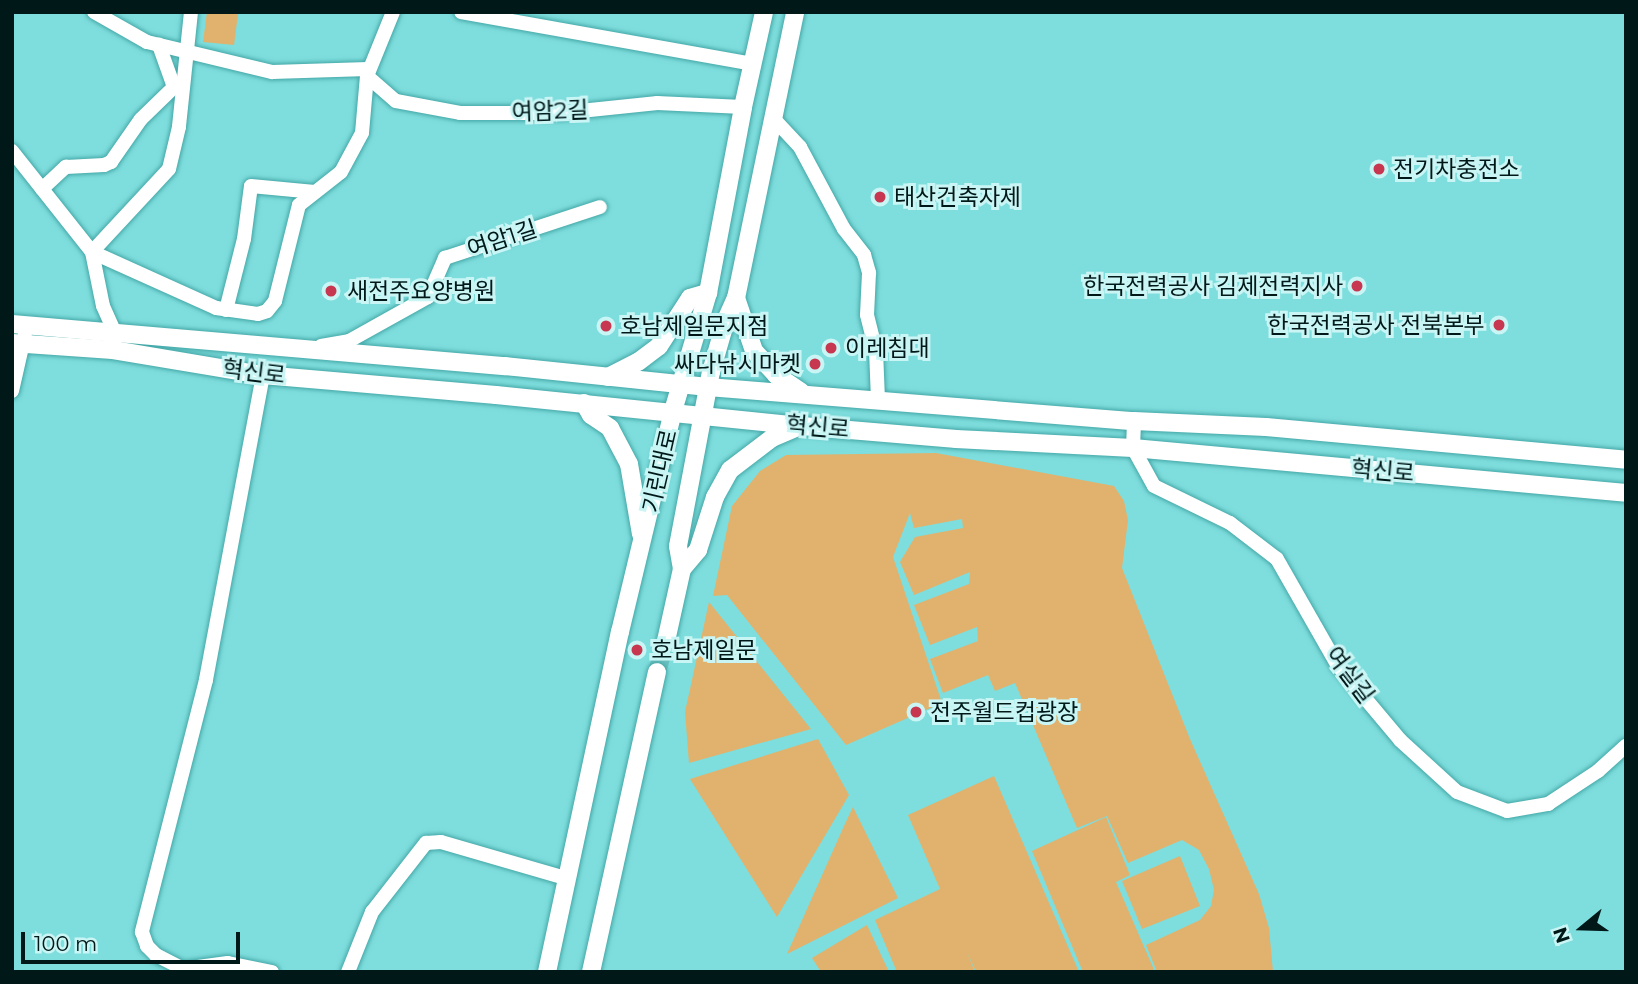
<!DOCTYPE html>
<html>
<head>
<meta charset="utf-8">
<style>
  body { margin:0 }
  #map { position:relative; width:1638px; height:984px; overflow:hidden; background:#7edddd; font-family:Montserrat,"Noto Sans KR",sans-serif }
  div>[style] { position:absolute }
  .green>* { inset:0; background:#e1b26d }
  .tertiary-tunnel>* { height:18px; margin-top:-9px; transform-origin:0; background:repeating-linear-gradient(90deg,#6bbfbf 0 18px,transparent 0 27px) }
  .roads { filter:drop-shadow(0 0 2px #45a7a7) drop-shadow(0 0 2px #45a7a7) }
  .minor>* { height:14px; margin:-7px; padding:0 7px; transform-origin:7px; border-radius:7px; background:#fff }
  .tertiary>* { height:18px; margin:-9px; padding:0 9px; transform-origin:9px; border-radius:9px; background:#fff }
  .dots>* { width:19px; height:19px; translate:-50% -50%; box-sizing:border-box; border:4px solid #c9f5f5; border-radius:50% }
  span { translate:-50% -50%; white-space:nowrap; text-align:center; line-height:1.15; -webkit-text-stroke:6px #c9f5f5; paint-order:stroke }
  .street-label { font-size:23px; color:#001818 }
  .poi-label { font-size:23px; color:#001818 }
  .left { translate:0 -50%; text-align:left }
  .right { translate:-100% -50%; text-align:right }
  .frame { position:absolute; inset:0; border:14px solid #001818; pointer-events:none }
  .north { position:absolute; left:1547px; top:893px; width:70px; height:70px; -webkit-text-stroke:5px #c9f5f5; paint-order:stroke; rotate:251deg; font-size:19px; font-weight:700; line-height:28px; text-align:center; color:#001818 }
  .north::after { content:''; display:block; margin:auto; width:24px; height:32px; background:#001818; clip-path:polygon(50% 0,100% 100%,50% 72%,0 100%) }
  .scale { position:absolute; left:21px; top:932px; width:219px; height:32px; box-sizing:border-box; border:4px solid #001818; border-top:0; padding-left:9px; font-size:21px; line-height:24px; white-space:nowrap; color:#001818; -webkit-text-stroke:5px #c9f5f5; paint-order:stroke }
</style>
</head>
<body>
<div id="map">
  <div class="green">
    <i style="clip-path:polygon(207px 12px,238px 14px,234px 45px,203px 42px)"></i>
    <i style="clip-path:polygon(936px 453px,1114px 486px,1124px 501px,1128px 520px,1122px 568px,1190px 739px,1259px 894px,1269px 928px,1273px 972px,1157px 972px,1146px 945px,1200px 920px,1211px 906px,1214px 890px,1209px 869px,1199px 850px,1182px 840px,1128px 863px,1107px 816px,1077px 828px,1015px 683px,995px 691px,988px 675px,943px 693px,930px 659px,978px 641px,977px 627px,930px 645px,914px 605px,969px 584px,970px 572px,914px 595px,900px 562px,915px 537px,963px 528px,962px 519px,914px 528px,910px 513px,893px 557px,942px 703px,846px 745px,727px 595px,713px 596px,732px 506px,760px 471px,786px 455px)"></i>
    <i style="clip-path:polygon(709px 602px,811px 729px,689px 763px,685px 712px)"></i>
    <i style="clip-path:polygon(818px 739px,849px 795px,777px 917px,690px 779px)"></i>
    <i style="clip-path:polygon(994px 776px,1079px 972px,976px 972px,967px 952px,975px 972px,897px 972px,875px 920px,940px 889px,908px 815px)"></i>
    <i style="clip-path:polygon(853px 807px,898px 898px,787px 954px,844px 826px)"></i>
    <i style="clip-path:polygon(1106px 817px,1130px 875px,1116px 882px,1155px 972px,1083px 972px,1032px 851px)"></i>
    <i style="clip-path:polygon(1180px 856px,1200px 906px,1142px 929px,1122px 881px)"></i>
    <i style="clip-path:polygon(867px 925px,889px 972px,821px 972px,812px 958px)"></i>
  </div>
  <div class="tertiary-tunnel">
    <i style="left:657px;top:672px;width:32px;rotate:-74deg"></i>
  </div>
  <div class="roads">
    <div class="minor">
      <i style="left:94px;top:12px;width:61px;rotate:29.5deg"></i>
      <i style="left:147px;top:42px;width:129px;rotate:13.5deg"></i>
      <i style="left:272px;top:72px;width:96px;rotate:-1.8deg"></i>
      <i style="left:191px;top:12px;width:116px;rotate:96deg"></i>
      <i style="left:179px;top:127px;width:43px;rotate:103.4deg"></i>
      <i style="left:169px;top:169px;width:113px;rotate:132.9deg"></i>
      <i style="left:92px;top:252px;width:136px;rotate:24.3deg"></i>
      <i style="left:216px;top:308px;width:42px;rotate:8.1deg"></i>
      <i style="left:258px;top:314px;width:9px;rotate:-18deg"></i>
      <i style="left:267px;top:311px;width:13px;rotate:-51deg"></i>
      <i style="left:275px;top:301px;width:99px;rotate:-76deg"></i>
      <i style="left:299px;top:205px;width:53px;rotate:-38.2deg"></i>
      <i style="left:341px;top:172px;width:44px;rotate:-61.7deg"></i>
      <i style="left:362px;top:133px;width:57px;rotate:-85deg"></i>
      <i style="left:393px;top:12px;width:69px;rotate:112.1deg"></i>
      <i style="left:367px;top:76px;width:38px;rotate:41deg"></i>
      <i style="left:396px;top:101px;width:65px;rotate:10.6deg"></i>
      <i style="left:460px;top:113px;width:101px"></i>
      <i style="left:561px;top:113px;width:97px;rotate:-5.9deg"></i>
      <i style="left:657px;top:103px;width:86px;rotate:2.7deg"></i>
      <i style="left:461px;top:12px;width:296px;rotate:10.1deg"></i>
      <i style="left:773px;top:118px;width:40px;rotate:47deg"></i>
      <i style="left:800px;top:147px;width:93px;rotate:61.8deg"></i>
      <i style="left:844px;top:229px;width:33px;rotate:52deg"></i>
      <i style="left:864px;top:255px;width:19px;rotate:74deg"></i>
      <i style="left:869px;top:273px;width:42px;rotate:92.7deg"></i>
      <i style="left:867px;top:315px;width:36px;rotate:76deg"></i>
      <i style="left:876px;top:350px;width:50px;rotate:87.7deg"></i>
      <i style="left:12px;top:151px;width:129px;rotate:51.6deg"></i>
      <i style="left:92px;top:252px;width:55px;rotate:78.5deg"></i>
      <i style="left:103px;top:306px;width:30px;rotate:66deg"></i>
      <i style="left:115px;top:333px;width:6px;rotate:99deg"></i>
      <i style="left:42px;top:189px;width:33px;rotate:-43deg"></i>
      <i style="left:66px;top:167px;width:38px;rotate:-3deg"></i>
      <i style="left:104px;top:165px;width:8px;rotate:-23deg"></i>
      <i style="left:111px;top:162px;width:52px;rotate:-55.1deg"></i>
      <i style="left:141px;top:119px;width:46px;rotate:-44.1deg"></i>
      <i style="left:174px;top:87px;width:45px;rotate:-109.7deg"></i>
      <i style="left:226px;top:310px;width:73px;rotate:-75.8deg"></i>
      <i style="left:244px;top:239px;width:53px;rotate:-82.5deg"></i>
      <i style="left:251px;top:186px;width:64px;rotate:5.4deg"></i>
      <i style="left:321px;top:346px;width:28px;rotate:-10deg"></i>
      <i style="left:349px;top:341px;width:90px;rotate:-29.1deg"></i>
      <i style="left:428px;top:297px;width:43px;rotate:-66.4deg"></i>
      <i style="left:445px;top:258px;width:163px;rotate:-18.2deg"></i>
      <i style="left:263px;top:375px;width:310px;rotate:100.6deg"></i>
      <i style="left:206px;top:680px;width:260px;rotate:104.3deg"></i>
      <i style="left:142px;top:932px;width:15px;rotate:70deg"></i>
      <i style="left:147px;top:946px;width:13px;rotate:45deg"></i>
      <i style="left:156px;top:955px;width:30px;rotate:27deg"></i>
      <i style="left:183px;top:969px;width:45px;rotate:-7.6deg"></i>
      <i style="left:228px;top:963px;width:45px;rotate:11.6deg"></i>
      <i style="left:12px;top:391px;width:58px;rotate:-77.2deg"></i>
      <i style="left:1134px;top:421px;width:27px;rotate:92deg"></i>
      <i style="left:1133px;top:448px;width:43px;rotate:61.1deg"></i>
      <i style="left:1154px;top:486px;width:85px;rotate:26deg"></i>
      <i style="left:1230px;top:523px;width:59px;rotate:37.5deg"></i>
      <i style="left:1277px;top:559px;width:123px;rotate:60.3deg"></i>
      <i style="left:1338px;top:666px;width:97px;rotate:50deg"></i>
      <i style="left:1400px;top:740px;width:77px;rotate:42.4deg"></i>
      <i style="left:1457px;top:792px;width:53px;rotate:20.8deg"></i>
      <i style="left:1507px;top:811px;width:42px;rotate:-9.7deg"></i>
      <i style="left:1548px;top:804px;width:60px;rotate:-33.4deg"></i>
      <i style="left:1598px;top:771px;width:38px;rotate:-42deg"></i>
      <i style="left:348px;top:972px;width:65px;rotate:-68.2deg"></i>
      <i style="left:372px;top:912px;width:88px;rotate:-52deg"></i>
      <i style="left:426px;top:843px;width:15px;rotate:-4deg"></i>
      <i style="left:441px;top:842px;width:132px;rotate:16.2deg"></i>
    </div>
    <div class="tertiary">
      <i style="left:736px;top:298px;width:56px;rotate:71.2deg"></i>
      <i style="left:754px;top:351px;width:33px;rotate:47deg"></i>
      <i style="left:776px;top:375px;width:30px;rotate:34deg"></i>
      <i style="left:12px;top:324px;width:495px;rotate:4.9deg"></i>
      <i style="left:505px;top:366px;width:204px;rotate:5.9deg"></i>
      <i style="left:708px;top:387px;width:427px;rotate:4.6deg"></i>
      <i style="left:1134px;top:421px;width:132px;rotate:2.6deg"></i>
      <i style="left:1266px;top:427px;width:362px;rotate:5.2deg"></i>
      <i style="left:12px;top:343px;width:101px;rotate:4deg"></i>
      <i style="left:113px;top:350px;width:152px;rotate:9.5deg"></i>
      <i style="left:263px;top:375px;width:234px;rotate:4.9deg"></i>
      <i style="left:496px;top:395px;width:308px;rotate:5.8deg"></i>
      <i style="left:802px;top:426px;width:155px;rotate:4.8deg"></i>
      <i style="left:956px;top:439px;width:177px;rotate:2.9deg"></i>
      <i style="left:1133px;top:448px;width:495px;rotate:5.2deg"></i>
      <i style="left:608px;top:377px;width:34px;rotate:-27deg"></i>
      <i style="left:638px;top:362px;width:26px;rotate:-37deg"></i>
      <i style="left:659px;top:346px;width:57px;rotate:-57.1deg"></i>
      <i style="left:690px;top:298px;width:19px;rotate:-16deg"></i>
      <i style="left:584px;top:403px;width:14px;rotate:60deg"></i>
      <i style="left:591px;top:415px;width:23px;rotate:34deg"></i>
      <i style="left:610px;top:428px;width:41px;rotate:62.2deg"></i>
      <i style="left:629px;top:464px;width:71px;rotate:80.3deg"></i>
      <i style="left:682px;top:569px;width:25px;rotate:-50deg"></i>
      <i style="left:698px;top:550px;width:56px;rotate:-72.2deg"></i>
      <i style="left:715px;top:497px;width:31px;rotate:-61deg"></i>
      <i style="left:730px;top:470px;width:53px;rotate:-37.3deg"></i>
      <i style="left:772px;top:438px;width:28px;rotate:-23deg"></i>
      <i style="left:666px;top:641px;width:74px;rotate:-77.5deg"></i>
      <i style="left:682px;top:569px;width:23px;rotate:-100deg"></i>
      <i style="left:678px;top:546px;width:177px;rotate:-79.3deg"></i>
      <i style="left:711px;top:372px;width:54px;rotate:-73.9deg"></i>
      <i style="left:726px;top:320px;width:24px;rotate:-66deg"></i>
      <i style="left:736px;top:298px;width:292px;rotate:-78.3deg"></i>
      <i style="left:547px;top:972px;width:348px;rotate:-77.9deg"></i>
      <i style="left:620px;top:632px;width:227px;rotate:-76.5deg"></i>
      <i style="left:673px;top:411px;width:123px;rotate:-73.5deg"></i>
      <i style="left:708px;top:293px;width:189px;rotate:-79.3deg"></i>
      <i style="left:743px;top:107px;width:97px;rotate:-77.5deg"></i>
      <i style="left:591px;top:972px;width:307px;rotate:-77.6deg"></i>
    </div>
  </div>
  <div class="dots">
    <i style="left:1379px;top:169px;background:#c73750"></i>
    <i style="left:880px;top:197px;background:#c73750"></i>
    <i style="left:1357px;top:286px;background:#c73750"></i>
    <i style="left:331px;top:291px;background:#c73750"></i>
    <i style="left:1499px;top:325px;background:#c73750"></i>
    <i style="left:606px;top:326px;background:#c73750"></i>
    <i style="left:831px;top:348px;background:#c73750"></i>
    <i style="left:815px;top:364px;background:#c73750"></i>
    <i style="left:637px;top:650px;background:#c73750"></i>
    <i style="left:916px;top:712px;background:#c73750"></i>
  </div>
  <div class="street-label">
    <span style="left:550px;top:111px;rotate:-2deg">여암2길</span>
    <span style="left:502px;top:239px;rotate:-18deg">여암1길</span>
    <span style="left:254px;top:372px;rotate:7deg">혁신로</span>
    <span style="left:818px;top:427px;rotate:5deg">혁신로</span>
    <span style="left:660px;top:471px;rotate:-77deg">기린대로</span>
    <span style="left:1383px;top:471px;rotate:5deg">혁신로</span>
    <span style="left:1350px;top:675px;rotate:53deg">여실길</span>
  </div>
  <div class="poi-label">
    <span class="left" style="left:1393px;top:169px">전기차충전소</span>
    <span class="left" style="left:894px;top:197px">태산건축자제</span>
    <span class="right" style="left:1343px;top:286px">한국전력공사 김제전력지사</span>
    <span class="left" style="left:347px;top:291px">새전주요양병원</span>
    <span class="right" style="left:1485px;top:325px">한국전력공사 전북본부</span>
    <span class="left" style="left:620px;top:326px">호남제일문지점</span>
    <span class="left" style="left:845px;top:348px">이레침대</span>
    <span class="right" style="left:801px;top:364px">싸다낚시마켓</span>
    <span class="left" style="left:651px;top:650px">호남제일문</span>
    <span class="left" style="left:930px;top:712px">전주월드컵광장</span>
  </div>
  <div class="frame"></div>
  <div class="north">N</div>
  <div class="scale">100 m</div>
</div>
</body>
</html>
